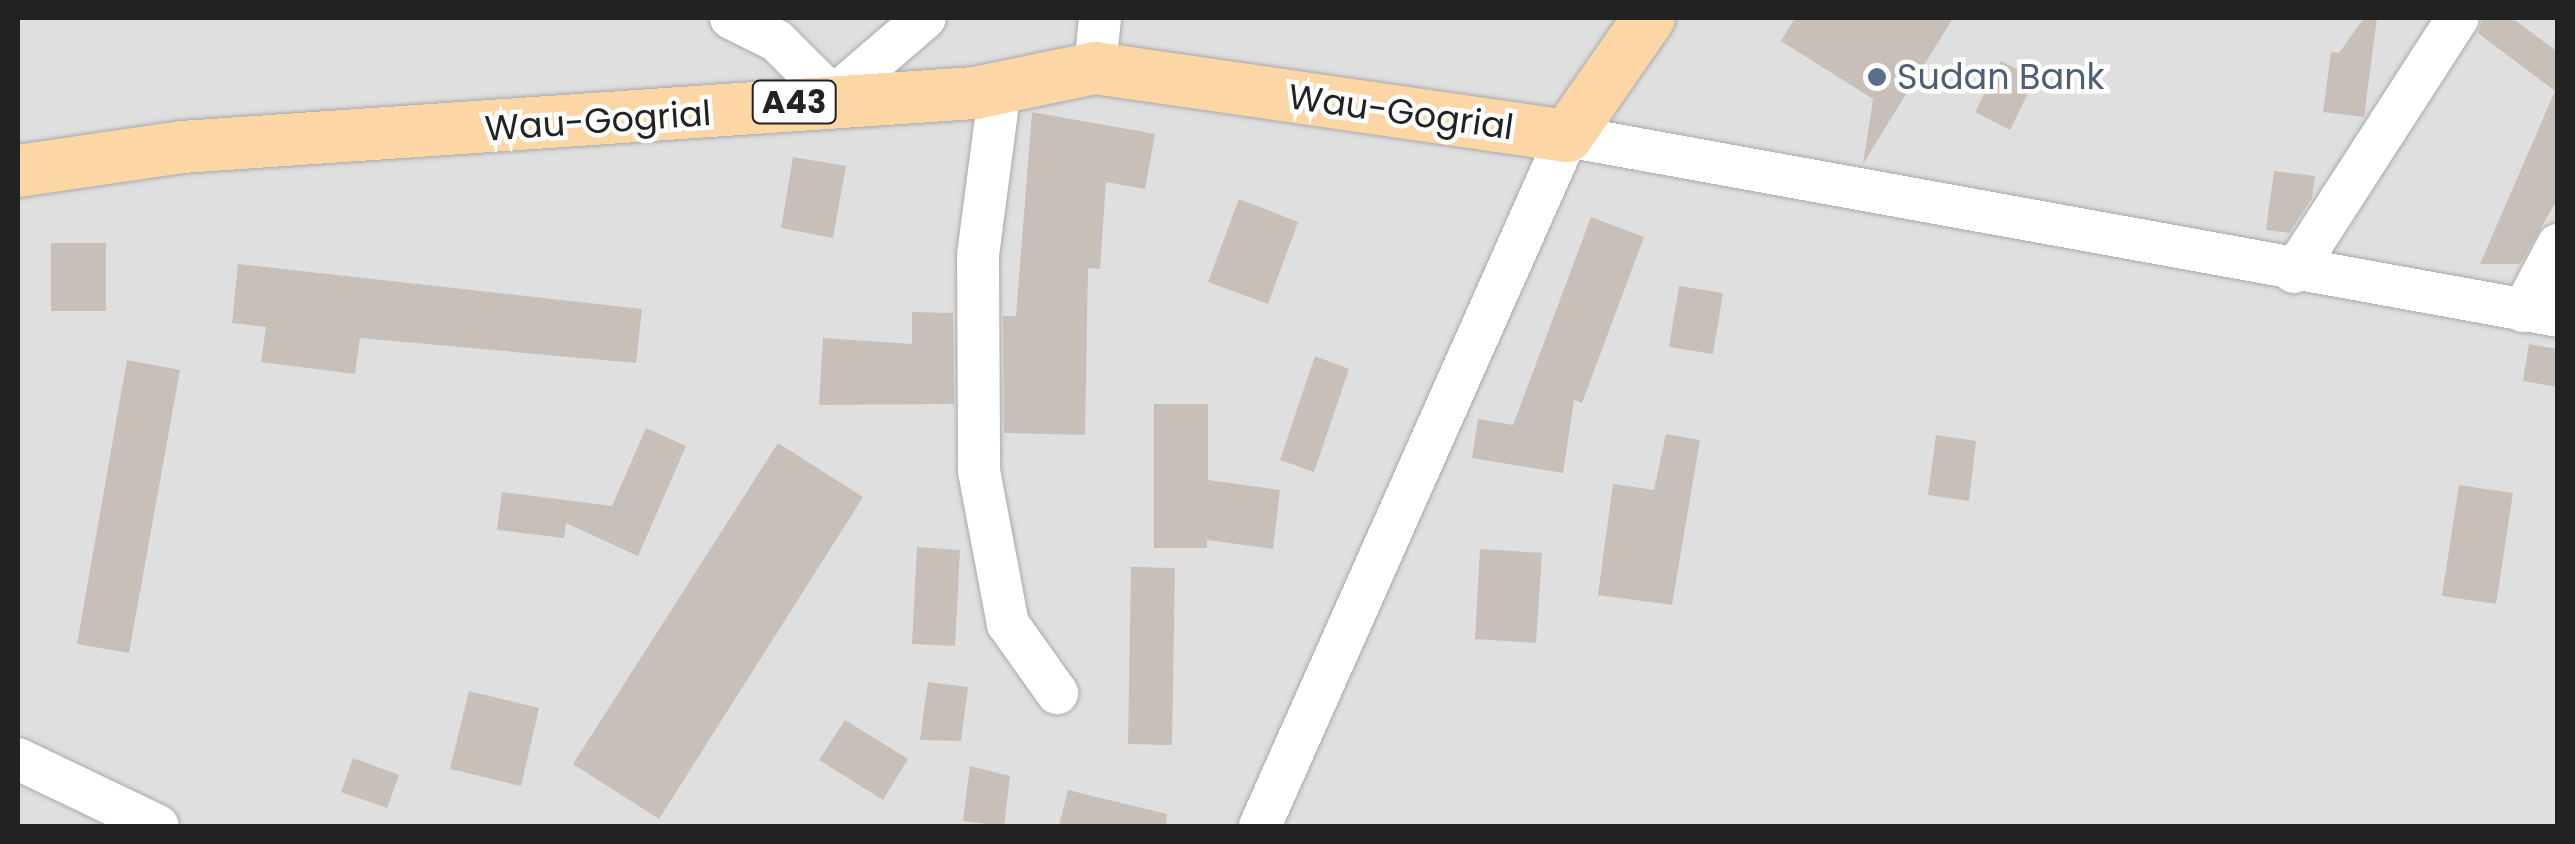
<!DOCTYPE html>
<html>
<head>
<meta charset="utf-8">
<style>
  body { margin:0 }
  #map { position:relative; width:2575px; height:844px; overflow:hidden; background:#f2efe9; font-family:Poppins,sans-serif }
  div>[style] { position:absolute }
  .residential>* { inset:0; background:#e0dfdf }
  .building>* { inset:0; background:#c7bfb8 }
  .roads { filter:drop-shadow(0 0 2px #a9a9a9) drop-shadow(0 0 2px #a9a9a9) }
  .minor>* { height:42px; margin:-21px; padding:0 21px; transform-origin:21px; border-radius:21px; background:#fff }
  .major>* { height:52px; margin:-26px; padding:0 26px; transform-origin:26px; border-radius:26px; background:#fcd6a4 }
  .dots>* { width:28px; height:28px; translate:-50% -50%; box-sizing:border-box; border:5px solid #fff; border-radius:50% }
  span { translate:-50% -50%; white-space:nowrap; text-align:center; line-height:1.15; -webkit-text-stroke:9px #fff; paint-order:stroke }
  .shield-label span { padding:2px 8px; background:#fff; border:2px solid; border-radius:8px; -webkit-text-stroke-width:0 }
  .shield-label { font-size:32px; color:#222; font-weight:700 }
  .service-label { font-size:35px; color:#4e5e75 }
  .left { translate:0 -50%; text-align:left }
  .street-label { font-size:35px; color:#222 }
  .frame { position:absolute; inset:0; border:20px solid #222; pointer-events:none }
</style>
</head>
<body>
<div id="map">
  <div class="residential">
    <i style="clip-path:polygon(18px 18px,2557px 18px,2557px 826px,18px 826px)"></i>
  </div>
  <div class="building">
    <i style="clip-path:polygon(1795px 18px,1953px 18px,1863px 164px,1873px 99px,1781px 41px)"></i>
    <i style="clip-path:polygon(2364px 18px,2377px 18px,2364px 117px,2323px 112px,2331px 52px,2339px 53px)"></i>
    <i style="clip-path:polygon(2483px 18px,2512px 18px,2558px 52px,2558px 198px,2520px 264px,2480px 264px,2555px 91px,2478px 33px)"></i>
    <i style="clip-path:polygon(2001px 61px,2035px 79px,2010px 130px,1975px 112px)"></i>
    <i style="clip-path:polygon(1032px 112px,1155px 134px,1145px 189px,1106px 182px,1100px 269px,1088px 268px,1085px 435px,1004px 433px,1003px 316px,1016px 316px)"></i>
    <i style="clip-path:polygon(793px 157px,846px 166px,833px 238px,781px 228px)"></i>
    <i style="clip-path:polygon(2274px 171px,2315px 176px,2312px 198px,2289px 233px,2266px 230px)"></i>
    <i style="clip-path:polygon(1239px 199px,1298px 222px,1268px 304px,1208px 282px)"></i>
    <i style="clip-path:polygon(1591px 217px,1644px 237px,1582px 403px,1574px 400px,1563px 473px,1472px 458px,1478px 419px,1513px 425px)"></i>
    <i style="clip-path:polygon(51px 243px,106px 243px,106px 311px,51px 311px)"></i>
    <i style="clip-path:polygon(238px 264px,642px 309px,636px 363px,360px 338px,355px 374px,261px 362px,266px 327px,232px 323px)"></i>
    <i style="clip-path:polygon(1679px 286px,1723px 293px,1713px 354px,1669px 347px)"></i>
    <i style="clip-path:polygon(912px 312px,953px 313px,954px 404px,819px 405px,823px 338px,912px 344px)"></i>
    <i style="clip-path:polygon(2529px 344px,2558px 349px,2558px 387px,2523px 381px)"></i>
    <i style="clip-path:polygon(1315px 356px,1349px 369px,1314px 472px,1280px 460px)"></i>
    <i style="clip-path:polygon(127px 360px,180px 370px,129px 653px,77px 644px)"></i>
    <i style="clip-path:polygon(1154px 404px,1208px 404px,1208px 480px,1280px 490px,1273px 549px,1207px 540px,1207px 548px,1154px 548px)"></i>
    <i style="clip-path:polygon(646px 428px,686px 446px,638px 556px,566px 523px,564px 538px,497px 530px,502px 492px,612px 506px)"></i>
    <i style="clip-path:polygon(1666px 434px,1700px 440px,1672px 605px,1598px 595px,1613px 484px,1654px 490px)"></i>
    <i style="clip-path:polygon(1936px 435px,1976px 441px,1969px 501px,1928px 495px)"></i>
    <i style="clip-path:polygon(778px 443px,863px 497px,659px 819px,573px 764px)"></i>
    <i style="clip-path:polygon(2459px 485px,2513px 493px,2496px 604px,2442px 596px)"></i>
    <i style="clip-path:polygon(917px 547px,960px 550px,955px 646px,912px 644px)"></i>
    <i style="clip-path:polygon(1480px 549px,1542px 553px,1536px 643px,1475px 639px)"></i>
    <i style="clip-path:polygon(1131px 567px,1175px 568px,1172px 745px,1128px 744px)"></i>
    <i style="clip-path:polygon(928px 682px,968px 687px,961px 741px,920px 740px)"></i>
    <i style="clip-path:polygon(469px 691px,539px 708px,521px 786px,450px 769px)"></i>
    <i style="clip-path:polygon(845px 720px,908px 759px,883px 800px,819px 760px)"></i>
    <i style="clip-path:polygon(353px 758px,399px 775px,387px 808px,341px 792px)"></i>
    <i style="clip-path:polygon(970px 766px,1010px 776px,1004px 826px,963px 821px)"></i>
    <i style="clip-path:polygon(1068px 790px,1167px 814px,1166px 826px,1059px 826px)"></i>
  </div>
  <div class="roads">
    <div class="minor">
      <i style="left:731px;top:18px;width:51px;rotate:26.6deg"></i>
      <i style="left:777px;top:41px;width:79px;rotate:45deg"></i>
      <i style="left:833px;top:97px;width:121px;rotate:-40.7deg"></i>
      <i style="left:1095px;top:68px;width:50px;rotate:-84.3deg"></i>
      <i style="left:1000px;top:88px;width:169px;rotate:97.5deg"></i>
      <i style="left:978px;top:256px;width:215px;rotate:89.7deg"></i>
      <i style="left:979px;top:471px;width:156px;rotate:79.3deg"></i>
      <i style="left:1008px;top:624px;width:85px;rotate:54.6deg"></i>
      <i style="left:2294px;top:272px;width:302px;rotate:-57.2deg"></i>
      <i style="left:2523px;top:311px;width:75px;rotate:-62.1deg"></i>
      <i style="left:18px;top:759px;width:155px;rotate:25.6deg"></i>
      <i style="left:1260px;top:826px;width:755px;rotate:-66.01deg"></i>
      <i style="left:1567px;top:136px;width:1007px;rotate:10.29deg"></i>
    </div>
    <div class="major">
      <i style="left:18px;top:171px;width:166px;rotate:-8.3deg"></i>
      <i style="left:182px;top:147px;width:795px;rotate:-3.9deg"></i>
      <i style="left:975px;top:93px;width:123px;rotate:-11.8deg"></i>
      <i style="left:1095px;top:68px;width:477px;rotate:8.2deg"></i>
      <i style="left:1567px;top:136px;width:144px;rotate:-55.2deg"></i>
    </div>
  </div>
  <div class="dots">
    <i style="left:1877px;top:77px;background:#5c6f8a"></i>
  </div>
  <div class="shield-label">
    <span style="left:794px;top:102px">A43</span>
  </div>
  <div class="service-label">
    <span class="left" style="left:1897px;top:77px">Sudan Bank</span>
  </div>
  <div class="street-label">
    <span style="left:1401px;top:112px;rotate:8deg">Wau-Gogrial</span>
    <span style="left:598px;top:121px;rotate:-4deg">Wau-Gogrial</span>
  </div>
  <div class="frame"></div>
</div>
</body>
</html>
